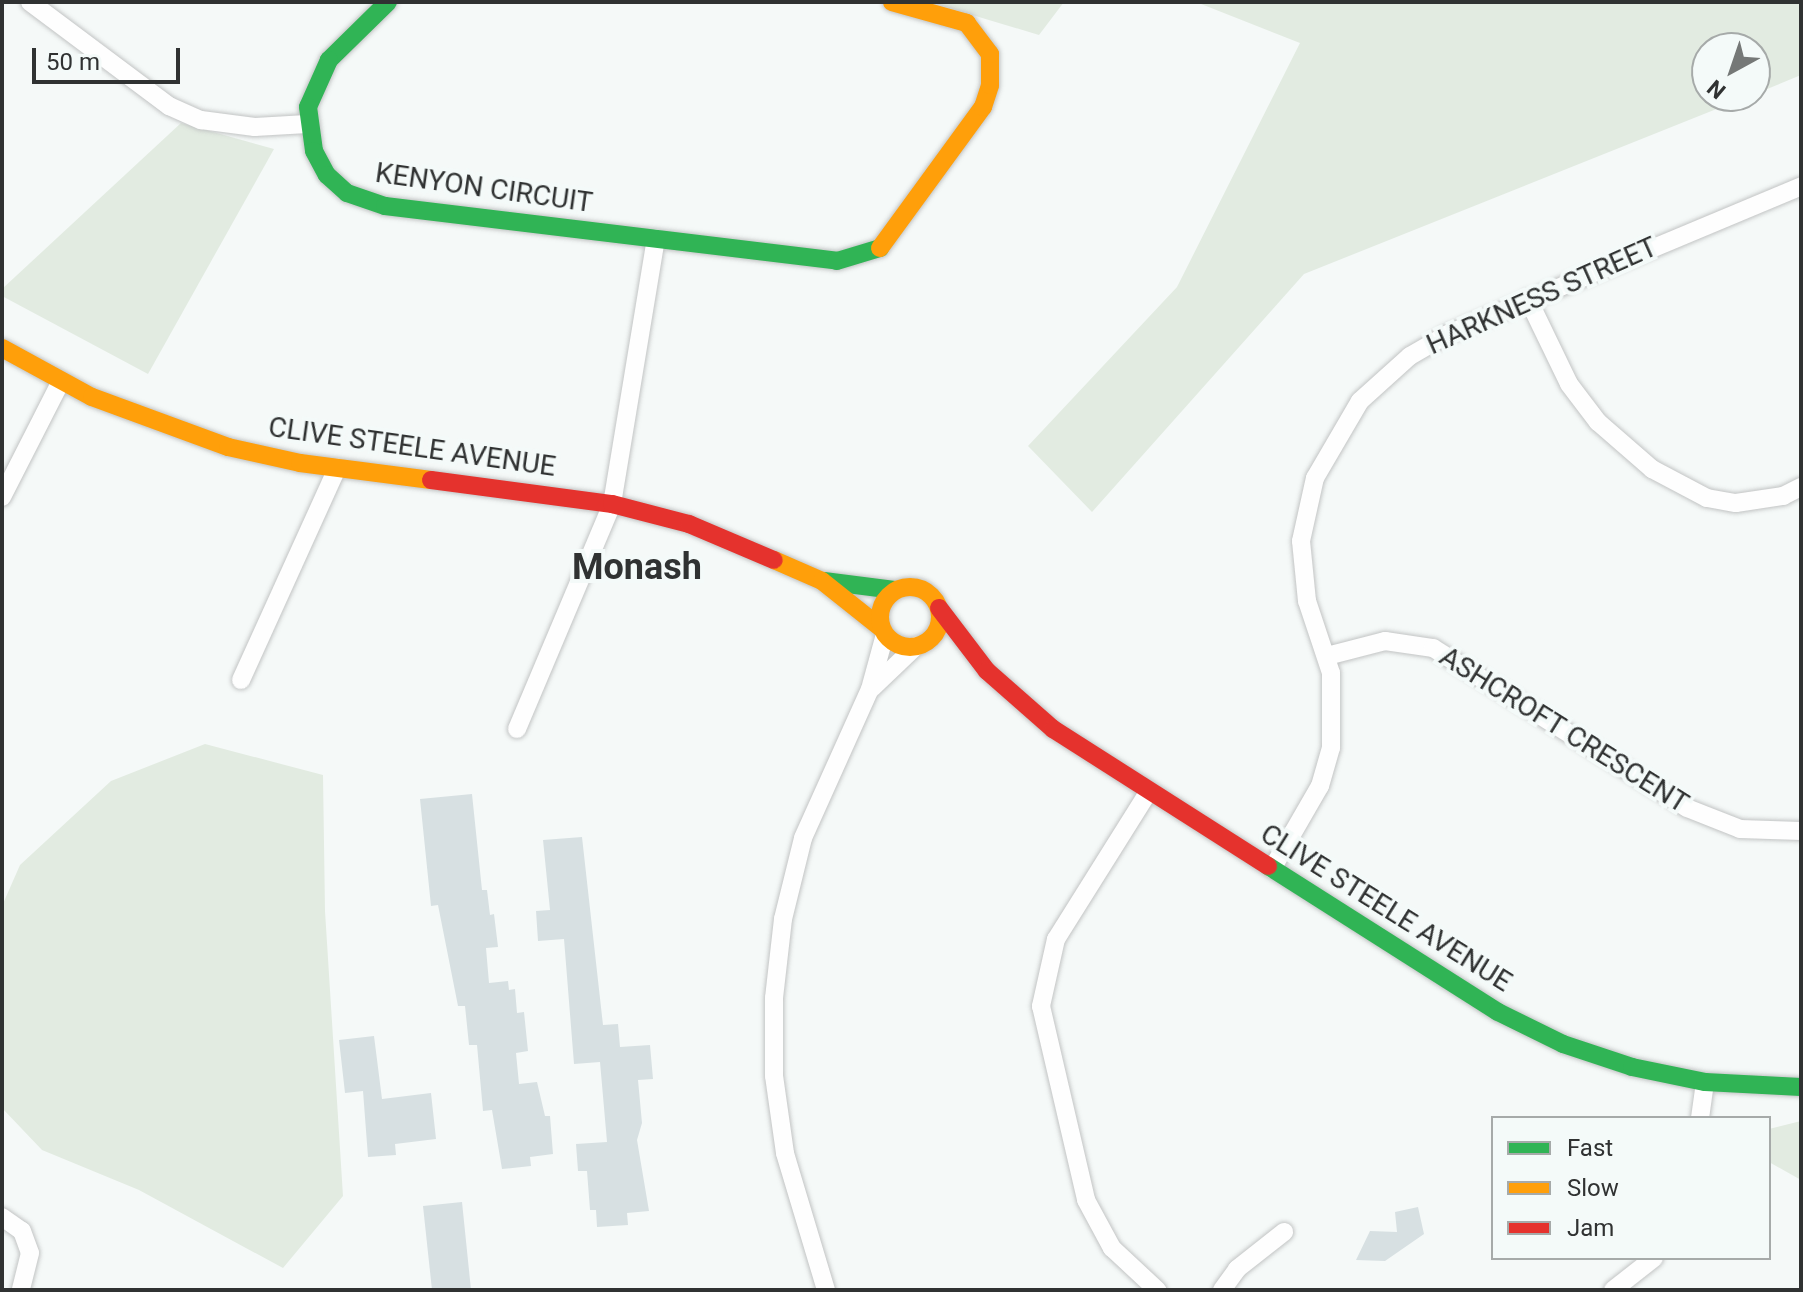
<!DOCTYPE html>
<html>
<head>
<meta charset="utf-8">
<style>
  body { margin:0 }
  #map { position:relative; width:1803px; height:1292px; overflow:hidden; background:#f5f9f8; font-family:Roboto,sans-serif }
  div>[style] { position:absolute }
  .green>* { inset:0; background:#e2ebe1 }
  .building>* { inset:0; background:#d7e0e2 }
  .roads { filter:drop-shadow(0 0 2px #c2c4c4) drop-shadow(0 0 2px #c2c4c4) }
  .street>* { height:18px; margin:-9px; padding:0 9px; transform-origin:9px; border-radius:9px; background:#fefefe }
  .fast>* { height:18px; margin:-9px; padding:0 9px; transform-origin:9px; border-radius:9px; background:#30b455 }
  .slow>* { height:18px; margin:-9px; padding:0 9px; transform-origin:9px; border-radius:9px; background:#ff9f0a }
  .slow>.ring { margin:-9px; padding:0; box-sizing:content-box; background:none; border:18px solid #ff9f0a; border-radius:50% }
  .jam>* { height:18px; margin:-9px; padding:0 9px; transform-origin:9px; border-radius:9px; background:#e5322d }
  span { translate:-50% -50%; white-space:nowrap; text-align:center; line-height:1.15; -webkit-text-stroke:8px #f4faf9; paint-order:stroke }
  .street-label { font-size:28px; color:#303232 }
  .district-label { font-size:36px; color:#303232; font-weight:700 }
  .frame { position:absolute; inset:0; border:4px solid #303232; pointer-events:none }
  .legend { position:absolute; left:1491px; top:1116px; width:280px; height:144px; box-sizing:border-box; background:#f4faf9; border:2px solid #a6aaa9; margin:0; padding:10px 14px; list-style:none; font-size:24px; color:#303232 }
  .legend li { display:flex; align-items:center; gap:16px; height:40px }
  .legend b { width:40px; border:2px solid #a6aaa9 }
  .north { position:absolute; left:1691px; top:32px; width:80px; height:80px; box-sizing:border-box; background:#f4faf9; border:2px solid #a6aaa9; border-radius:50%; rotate:220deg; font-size:22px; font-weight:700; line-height:32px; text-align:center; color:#303232 }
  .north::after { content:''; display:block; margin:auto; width:28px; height:36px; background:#757877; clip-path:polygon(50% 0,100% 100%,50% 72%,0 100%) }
  .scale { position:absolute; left:32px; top:48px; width:148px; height:36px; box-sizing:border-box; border:4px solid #303232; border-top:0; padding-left:10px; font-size:24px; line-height:28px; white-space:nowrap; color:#303232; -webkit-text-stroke:6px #f4faf9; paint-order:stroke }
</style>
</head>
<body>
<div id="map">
  <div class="green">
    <i style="clip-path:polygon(929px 2px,1064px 2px,1039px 35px)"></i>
    <i style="clip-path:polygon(1196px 2px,1801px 2px,1801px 75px,1755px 94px,1755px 48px,1707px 48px,1707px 96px,1749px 96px,1304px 274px,1092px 512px,1028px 446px,1177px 287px,1300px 43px)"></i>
    <i style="clip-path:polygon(181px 123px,274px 149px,148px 374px,2px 296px,2px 289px)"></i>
    <i style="clip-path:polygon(205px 744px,323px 775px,325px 911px,343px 1196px,283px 1268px,139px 1190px,42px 1150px,2px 1108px,2px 906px,20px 865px,111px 781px)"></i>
    <i style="clip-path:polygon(1801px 1121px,1801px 1180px,1769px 1162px,1769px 1129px)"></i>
  </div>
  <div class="building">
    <i style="clip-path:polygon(472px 794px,482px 890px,487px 890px,490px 915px,494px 914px,498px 947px,486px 948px,489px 983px,508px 981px,509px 990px,515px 989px,517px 1013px,524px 1012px,528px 1051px,516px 1053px,519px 1084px,537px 1082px,545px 1116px,550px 1116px,553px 1154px,530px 1157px,531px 1166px,502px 1169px,492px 1110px,483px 1111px,477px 1045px,469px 1045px,465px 1006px,458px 1006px,438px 905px,431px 906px,420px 799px)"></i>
    <i style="clip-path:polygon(582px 837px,603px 1025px,618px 1024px,620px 1047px,650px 1045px,653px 1079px,638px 1080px,642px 1123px,637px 1140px,649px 1211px,627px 1213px,628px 1225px,597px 1227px,596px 1210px,590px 1210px,587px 1171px,578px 1171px,576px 1144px,607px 1142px,600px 1062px,574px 1064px,564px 939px,538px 941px,536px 911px,550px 910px,543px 840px)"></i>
    <i style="clip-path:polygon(374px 1036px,382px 1099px,431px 1093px,436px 1139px,395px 1144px,396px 1155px,368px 1157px,363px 1091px,345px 1093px,339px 1040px)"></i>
    <i style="clip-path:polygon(462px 1202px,471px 1290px,432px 1290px,423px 1206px)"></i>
    <i style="clip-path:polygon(1418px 1207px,1424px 1234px,1385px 1261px,1356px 1260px,1370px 1231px,1397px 1232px,1395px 1212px)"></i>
  </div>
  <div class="roads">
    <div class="street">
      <i style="left:30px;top:2px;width:174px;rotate:36.8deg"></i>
      <i style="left:169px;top:106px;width:35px;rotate:24deg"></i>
      <i style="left:201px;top:120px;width:54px;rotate:7.4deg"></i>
      <i style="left:255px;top:127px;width:52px;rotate:-3.3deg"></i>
      <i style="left:1528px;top:299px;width:94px;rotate:64.2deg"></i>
      <i style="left:1569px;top:384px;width:48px;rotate:52.7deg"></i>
      <i style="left:1598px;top:422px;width:72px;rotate:41deg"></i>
      <i style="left:1652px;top:469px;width:62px;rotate:27.8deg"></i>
      <i style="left:1707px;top:498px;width:29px;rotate:10deg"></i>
      <i style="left:1736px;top:503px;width:48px;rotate:-8.5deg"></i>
      <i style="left:1783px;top:496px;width:20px;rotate:-27deg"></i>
      <i style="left:2px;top:497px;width:130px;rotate:-63deg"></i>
      <i style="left:1327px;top:656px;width:60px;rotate:-14.5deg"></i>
      <i style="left:1385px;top:641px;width:49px;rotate:8.3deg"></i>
      <i style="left:1433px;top:648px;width:300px;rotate:32.2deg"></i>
      <i style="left:1687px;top:808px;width:57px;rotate:21.6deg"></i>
      <i style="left:1740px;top:829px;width:61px;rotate:1.9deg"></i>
      <i style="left:241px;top:680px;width:233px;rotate:-65.6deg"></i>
      <i style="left:872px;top:688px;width:61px;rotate:-43.7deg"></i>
      <i style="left:517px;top:729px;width:244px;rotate:-67.1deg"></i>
      <i style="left:612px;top:504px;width:269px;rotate:-80.6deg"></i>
      <i style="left:1149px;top:791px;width:175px;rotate:122.1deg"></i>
      <i style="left:1056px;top:939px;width:69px;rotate:102.6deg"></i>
      <i style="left:1041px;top:1006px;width:199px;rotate:76.9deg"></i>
      <i style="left:1086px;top:1200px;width:55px;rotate:61.6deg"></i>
      <i style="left:1112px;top:1248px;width:62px;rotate:43deg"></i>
      <i style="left:1272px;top:869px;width:96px;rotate:-60deg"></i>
      <i style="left:1320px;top:786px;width:40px;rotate:-74deg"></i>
      <i style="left:1331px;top:748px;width:75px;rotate:-90deg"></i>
      <i style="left:1331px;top:673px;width:76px;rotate:-108.4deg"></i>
      <i style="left:1307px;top:601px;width:60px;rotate:-95.7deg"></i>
      <i style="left:1301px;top:541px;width:65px;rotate:-77.5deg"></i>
      <i style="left:1315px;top:478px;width:89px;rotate:-59.7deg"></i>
      <i style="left:1360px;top:401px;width:67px;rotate:-42deg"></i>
      <i style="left:1410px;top:356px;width:44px;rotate:-30.1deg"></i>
      <i style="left:1448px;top:334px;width:383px;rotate:-22.7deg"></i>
      <i style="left:1700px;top:1118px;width:36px;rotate:-82deg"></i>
      <i style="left:2px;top:1217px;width:24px;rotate:35deg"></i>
      <i style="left:22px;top:1231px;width:23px;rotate:70deg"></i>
      <i style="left:30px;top:1253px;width:38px;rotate:104deg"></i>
      <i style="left:826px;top:1290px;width:143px;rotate:-106.7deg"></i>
      <i style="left:785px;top:1153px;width:78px;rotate:-98.1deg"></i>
      <i style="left:774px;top:1076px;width:78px;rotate:-90deg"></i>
      <i style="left:774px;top:998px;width:80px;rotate:-83.5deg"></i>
      <i style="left:783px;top:919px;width:83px;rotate:-76.1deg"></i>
      <i style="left:803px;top:838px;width:163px;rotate:-65.8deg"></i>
      <i style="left:870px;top:689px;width:57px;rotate:-74.7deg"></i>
      <i style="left:1222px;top:1290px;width:26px;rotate:-54deg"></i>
      <i style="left:1237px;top:1269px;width:60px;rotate:-38.2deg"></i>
      <i style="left:1613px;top:1290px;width:52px;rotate:-38deg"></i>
    </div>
    <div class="fast">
      <i style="left:388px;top:2px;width:83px;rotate:135.5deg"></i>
      <i style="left:329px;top:60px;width:51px;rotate:114.1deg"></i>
      <i style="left:308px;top:107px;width:44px;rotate:82.2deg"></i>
      <i style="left:314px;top:151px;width:27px;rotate:62deg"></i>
      <i style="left:327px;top:175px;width:27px;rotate:42deg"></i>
      <i style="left:347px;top:193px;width:40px;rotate:18.9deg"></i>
      <i style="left:385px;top:206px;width:455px;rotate:6.9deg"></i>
      <i style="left:837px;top:261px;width:45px;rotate:-16.8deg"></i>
      <i style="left:824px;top:581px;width:71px;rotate:7.3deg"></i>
      <i style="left:1268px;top:866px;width:272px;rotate:32.4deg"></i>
      <i style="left:1498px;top:1012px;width:72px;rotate:26.2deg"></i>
      <i style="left:1563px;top:1044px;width:73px;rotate:18.4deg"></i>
      <i style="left:1632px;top:1067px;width:75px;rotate:11.6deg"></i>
      <i style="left:1705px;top:1082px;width:96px;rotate:3deg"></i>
    </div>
    <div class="slow">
      <i style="left:880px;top:248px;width:175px;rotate:-53.9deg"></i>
      <i style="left:983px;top:107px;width:23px;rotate:-72deg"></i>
      <i style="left:990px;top:85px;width:31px;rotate:-90deg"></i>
      <i style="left:990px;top:54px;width:39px;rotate:-127deg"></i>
      <i style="left:967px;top:23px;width:78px;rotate:-164.4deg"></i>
      <i style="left:2px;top:348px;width:102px;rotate:28.6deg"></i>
      <i style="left:92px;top:397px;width:145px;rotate:20.2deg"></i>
      <i style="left:228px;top:447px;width:74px;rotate:12.5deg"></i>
      <i style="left:300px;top:463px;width:132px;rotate:7.4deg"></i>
      <i style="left:774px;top:560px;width:52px;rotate:23.6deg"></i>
      <i style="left:822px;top:581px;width:75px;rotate:38.5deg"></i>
      <i class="ring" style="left:880px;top:587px;width:42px;height:42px"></i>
    </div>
    <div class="jam">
      <i style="left:431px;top:480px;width:183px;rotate:7.6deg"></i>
      <i style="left:612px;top:504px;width:80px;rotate:14.6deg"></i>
      <i style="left:689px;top:524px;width:92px;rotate:23deg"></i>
      <i style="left:939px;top:608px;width:79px;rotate:52.7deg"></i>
      <i style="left:987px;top:671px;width:88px;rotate:41.3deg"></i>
      <i style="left:1053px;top:729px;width:255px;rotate:32.5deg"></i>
    </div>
  </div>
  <div class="street-label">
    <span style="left:484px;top:188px;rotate:8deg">KENYON CIRCUIT</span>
    <span style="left:1542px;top:296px;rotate:-24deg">HARKNESS STREET</span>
    <span style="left:412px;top:447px;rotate:8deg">CLIVE STEELE AVENUE</span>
    <span style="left:1564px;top:730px;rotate:32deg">ASHCROFT CRESCENT</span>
    <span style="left:1386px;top:908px;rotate:32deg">CLIVE STEELE AVENUE</span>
  </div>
  <div class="district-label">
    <span style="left:637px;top:568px">Monash</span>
  </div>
  <div class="frame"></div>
  <ul class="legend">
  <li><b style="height:10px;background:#30b455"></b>Fast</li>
  <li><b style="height:10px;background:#ff9f0a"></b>Slow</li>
  <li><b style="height:10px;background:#e5322d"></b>Jam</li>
  </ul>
  <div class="north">N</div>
  <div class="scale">50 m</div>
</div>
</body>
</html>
